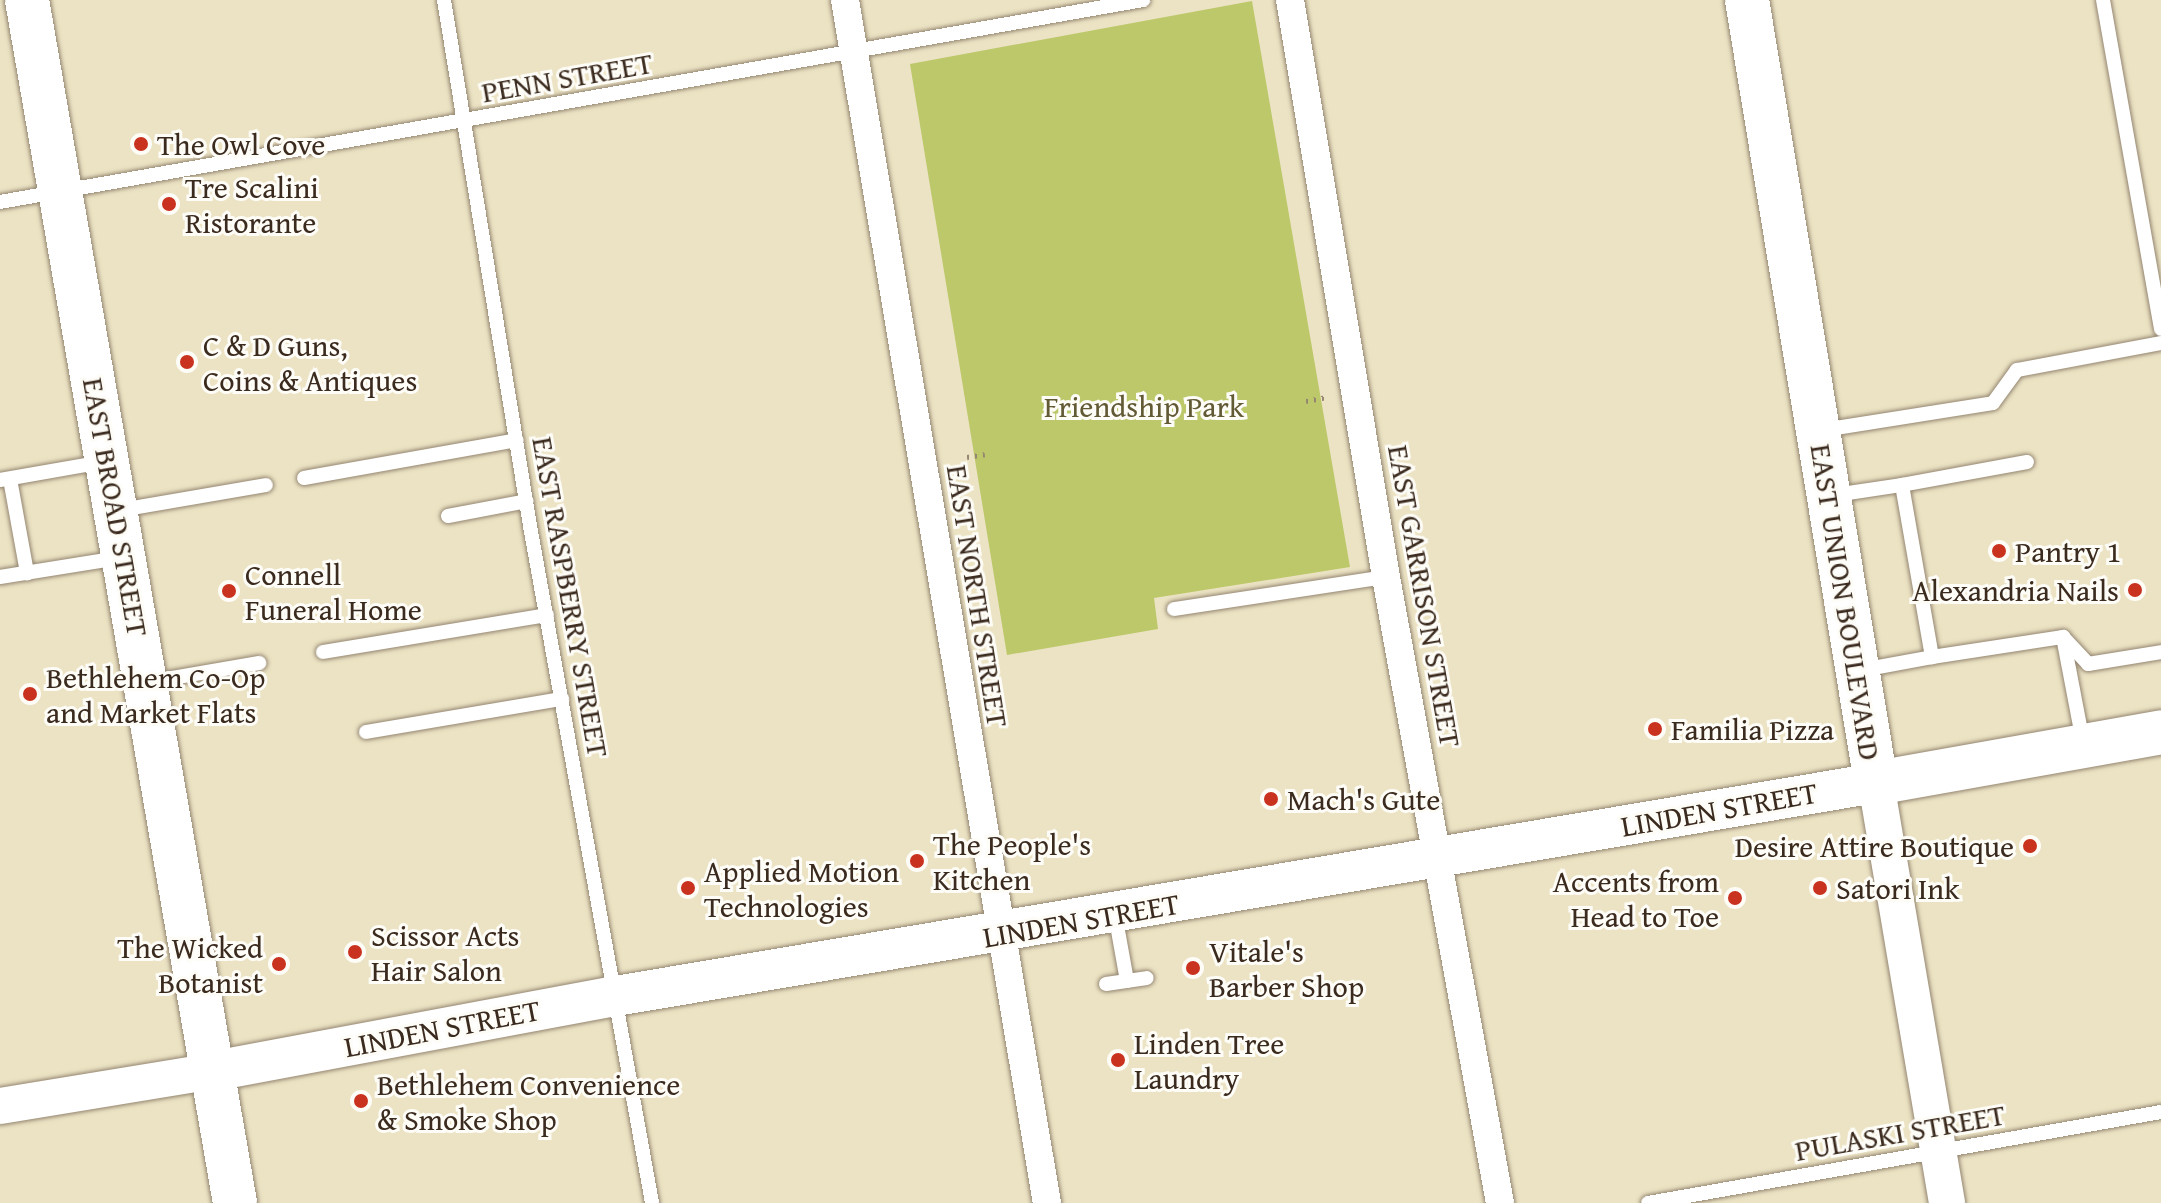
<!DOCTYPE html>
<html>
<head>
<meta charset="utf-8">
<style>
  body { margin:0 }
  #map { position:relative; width:2161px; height:1203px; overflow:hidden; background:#ece3c4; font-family:"Gentium Book Plus",serif }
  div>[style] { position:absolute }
  .green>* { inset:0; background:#bcc86a }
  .path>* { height:5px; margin-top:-2.5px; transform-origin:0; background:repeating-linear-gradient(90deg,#948671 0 2px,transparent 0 8px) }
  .roads { filter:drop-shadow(0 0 2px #948671) drop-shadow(0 0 2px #948671) }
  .service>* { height:14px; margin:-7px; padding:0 7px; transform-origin:7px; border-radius:7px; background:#fff }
  .minor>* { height:28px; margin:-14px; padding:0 14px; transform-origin:14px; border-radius:14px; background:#fff }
  .tertiary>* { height:36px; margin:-18px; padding:0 18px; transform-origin:18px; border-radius:18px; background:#fff }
  .secondary>* { height:40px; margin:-20px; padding:0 20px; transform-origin:20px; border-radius:20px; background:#fff }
  .primary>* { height:44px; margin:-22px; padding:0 22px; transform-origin:22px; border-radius:22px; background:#fff }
  .dots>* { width:22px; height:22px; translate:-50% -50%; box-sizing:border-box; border:4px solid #fdfcf7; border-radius:50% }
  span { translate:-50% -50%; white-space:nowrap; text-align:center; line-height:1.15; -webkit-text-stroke:6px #fdfcf7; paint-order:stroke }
  .street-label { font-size:30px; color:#3b2a1e }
  .poi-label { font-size:30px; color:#3b2a1e }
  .left { translate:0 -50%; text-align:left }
  .right { translate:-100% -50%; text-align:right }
  .park-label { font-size:30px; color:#625935 }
</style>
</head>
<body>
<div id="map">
  <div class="green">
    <i style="clip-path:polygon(1252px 1px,1350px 567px,1154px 598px,1158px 629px,1007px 655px,910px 64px)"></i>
  </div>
  <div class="path">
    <i style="left:1306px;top:401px;width:20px;rotate:-11deg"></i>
    <i style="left:967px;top:457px;width:18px;rotate:-9deg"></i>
  </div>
  <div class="roads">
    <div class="service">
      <i style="left:444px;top:0;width:533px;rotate:80.71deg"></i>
      <i style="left:530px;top:526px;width:688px;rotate:79.78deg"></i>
      <i style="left:2103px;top:0;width:334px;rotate:80deg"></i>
      <i style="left:0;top:202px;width:1161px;rotate:-10.02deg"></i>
      <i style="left:1823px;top:430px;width:172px;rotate:-9deg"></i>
      <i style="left:1993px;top:403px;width:41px;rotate:-54deg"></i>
      <i style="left:2017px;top:370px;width:147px;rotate:-10.6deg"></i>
      <i style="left:2027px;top:462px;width:127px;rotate:169.6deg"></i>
      <i style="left:1902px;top:485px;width:175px;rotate:80.1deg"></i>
      <i style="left:1932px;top:657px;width:133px;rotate:-8.7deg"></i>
      <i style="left:2063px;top:637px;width:37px;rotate:47deg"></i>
      <i style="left:2088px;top:664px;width:74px;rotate:-9.3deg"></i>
      <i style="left:304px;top:478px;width:216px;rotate:-10.1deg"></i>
      <i style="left:10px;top:479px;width:96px;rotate:79.7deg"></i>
      <i style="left:0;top:480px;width:105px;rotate:-9.9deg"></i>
      <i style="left:1835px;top:495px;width:68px;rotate:-8.5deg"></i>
      <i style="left:121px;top:510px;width:147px;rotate:-9.8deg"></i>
      <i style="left:448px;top:516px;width:80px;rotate:-10.8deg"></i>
      <i style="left:0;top:577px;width:120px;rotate:-9.1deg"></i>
      <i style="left:1174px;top:609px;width:214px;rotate:-8.6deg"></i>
      <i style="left:2063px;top:637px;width:107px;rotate:79.2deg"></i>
      <i style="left:323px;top:652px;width:227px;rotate:-9.4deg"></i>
      <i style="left:1862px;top:670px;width:71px;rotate:-10.5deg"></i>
      <i style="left:149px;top:682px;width:112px;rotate:-9.8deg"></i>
      <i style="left:366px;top:732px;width:199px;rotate:-9.6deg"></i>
      <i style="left:1115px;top:914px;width:68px;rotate:79.8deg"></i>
      <i style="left:1106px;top:984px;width:41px;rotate:-8.3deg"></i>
      <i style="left:1648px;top:1203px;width:521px;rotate:-10.06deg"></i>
    </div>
    <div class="minor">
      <i style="left:845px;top:0;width:1220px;rotate:80.47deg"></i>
      <i style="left:1290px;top:0;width:585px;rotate:80.55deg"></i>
      <i style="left:1386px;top:577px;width:636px;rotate:79.68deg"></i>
    </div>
    <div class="tertiary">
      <i style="left:1876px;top:783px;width:426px;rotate:80.4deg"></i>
      <i style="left:0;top:1106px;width:217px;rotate:-9.3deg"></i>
    </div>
    <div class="secondary">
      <i style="left:214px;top:1071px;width:409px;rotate:-10.6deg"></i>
      <i style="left:616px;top:996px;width:1278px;rotate:-9.6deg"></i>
    </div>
    <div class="primary">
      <i style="left:27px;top:0;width:1221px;rotate:80.19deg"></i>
      <i style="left:1747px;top:0;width:794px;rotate:80.64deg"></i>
      <i style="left:1876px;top:783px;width:290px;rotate:-10.1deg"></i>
    </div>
  </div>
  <div class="dots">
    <i style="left:141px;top:144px;background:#c8321e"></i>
    <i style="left:169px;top:204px;background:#c8321e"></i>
    <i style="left:187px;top:362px;background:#c8321e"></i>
    <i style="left:1999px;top:551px;background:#c8321e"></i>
    <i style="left:2135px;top:590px;background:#c8321e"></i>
    <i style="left:229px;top:591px;background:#c8321e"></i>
    <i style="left:30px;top:694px;background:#c8321e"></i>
    <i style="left:1655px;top:729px;background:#c8321e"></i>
    <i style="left:1271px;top:799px;background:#c8321e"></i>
    <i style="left:2030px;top:846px;background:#c8321e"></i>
    <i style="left:917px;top:861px;background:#c8321e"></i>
    <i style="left:688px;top:888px;background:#c8321e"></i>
    <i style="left:1820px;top:888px;background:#c8321e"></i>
    <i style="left:1735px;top:898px;background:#c8321e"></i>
    <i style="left:355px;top:952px;background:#c8321e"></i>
    <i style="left:279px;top:964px;background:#c8321e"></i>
    <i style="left:1193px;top:968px;background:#c8321e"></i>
    <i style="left:1118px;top:1060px;background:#c8321e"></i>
    <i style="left:361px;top:1101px;background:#c8321e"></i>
  </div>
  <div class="street-label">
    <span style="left:567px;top:77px;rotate:-10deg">PENN STREET</span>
    <span style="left:116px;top:507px;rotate:80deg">EAST BROAD STREET</span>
    <span style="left:978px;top:596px;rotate:81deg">EAST NORTH STREET</span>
    <span style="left:1425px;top:596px;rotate:80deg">EAST GARRISON STREET</span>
    <span style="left:571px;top:597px;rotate:80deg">EAST RASPBERRY STREET</span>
    <span style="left:1846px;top:602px;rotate:81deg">EAST UNION BOULEVARD</span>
    <span style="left:1719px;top:809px;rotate:-10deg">LINDEN STREET</span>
    <span style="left:1081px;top:920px;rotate:-10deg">LINDEN STREET</span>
    <span style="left:442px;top:1028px;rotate:-11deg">LINDEN STREET</span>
    <span style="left:1900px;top:1132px;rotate:-10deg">PULASKI STREET</span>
  </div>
  <div class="poi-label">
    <span class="left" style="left:157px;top:144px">The Owl Cove</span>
    <span class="left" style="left:185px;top:204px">Tre Scalini<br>Ristorante</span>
    <span class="left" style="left:203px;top:362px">C &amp; D Guns,<br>Coins &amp; Antiques</span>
    <span class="left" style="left:2015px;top:551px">Pantry 1</span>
    <span class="left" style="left:245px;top:591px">Connell<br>Funeral Home</span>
    <span class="right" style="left:2119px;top:590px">Alexandria Nails</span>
    <span class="left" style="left:46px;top:694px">Bethlehem Co-Op<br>and Market Flats</span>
    <span class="left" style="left:1671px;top:729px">Familia Pizza</span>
    <span class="left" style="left:1287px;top:799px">Mach's Gute</span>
    <span class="left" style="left:933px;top:861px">The People's<br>Kitchen</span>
    <span class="right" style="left:2014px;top:846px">Desire Attire Boutique</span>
    <span class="left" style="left:704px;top:888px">Applied Motion<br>Technologies</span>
    <span class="right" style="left:1719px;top:898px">Accents from<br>Head to Toe</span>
    <span class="left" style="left:1836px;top:888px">Satori Ink</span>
    <span class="left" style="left:371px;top:952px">Scissor Acts<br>Hair Salon</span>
    <span class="right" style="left:263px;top:964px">The Wicked<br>Botanist</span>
    <span class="left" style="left:1209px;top:968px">Vitale's<br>Barber Shop</span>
    <span class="left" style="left:1134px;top:1060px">Linden Tree<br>Laundry</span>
    <span class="left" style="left:377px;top:1101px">Bethlehem Convenience<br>&amp; Smoke Shop</span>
  </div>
  <div class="park-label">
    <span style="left:1144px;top:406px">Friendship Park</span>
  </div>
</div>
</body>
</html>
